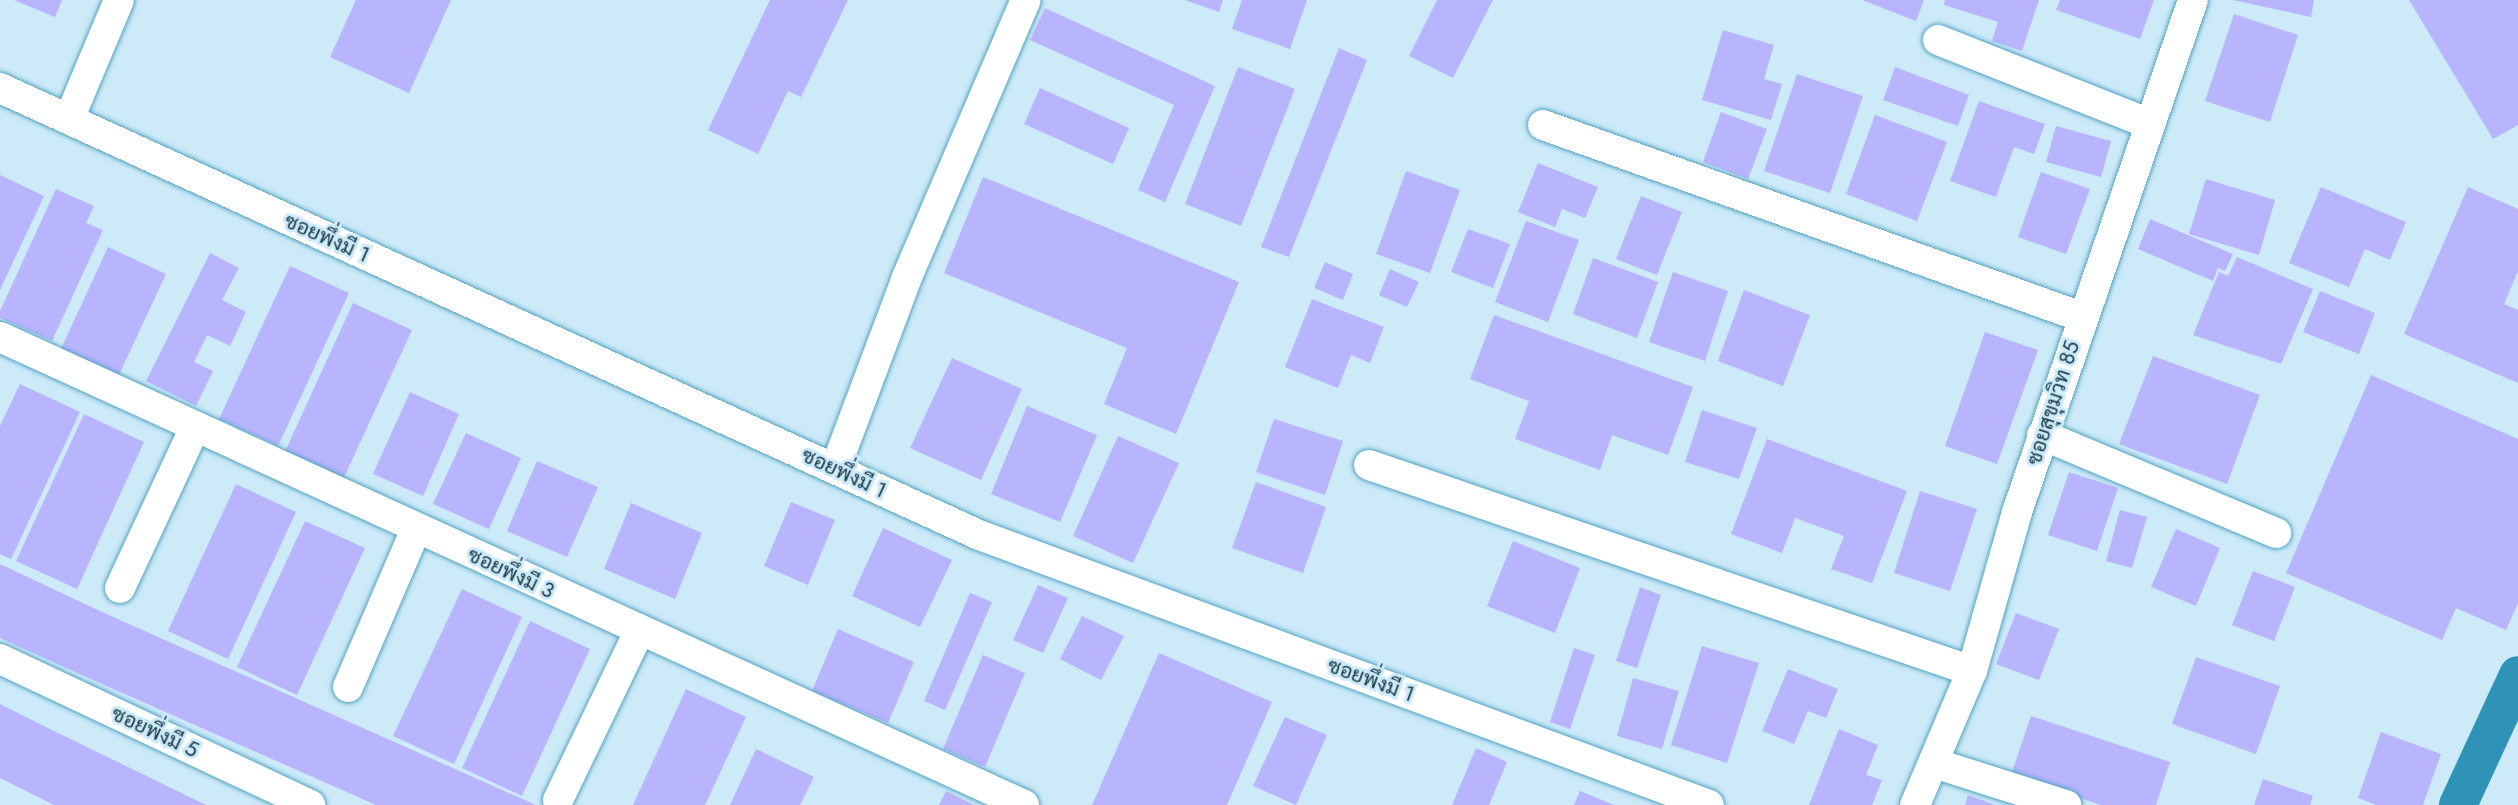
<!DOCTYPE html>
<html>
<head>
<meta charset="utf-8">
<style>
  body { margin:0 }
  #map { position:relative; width:2518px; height:805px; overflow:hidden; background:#cceaf8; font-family:Jost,Sarabun,sans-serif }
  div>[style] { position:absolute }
  .canal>* { height:38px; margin:-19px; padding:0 19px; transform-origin:19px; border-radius:19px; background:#2f93b7 }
  .building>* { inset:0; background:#b9b4fe }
  .roads { filter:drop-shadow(0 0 2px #52a3c3) drop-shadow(0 0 2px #52a3c3) }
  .street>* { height:30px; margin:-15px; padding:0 15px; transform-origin:15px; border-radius:15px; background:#fff }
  span { translate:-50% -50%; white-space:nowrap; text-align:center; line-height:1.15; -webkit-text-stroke:6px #cceaf8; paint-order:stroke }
  .street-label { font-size:21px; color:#1a3b49 }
</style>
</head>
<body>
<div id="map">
  <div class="canal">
    <i style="left:2458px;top:805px;width:143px;rotate:-65.2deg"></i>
  </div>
  <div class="building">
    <i style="clip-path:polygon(14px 0,62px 0,55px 17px)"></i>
    <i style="clip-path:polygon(356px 0,451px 0,409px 93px,330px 57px)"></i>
    <i style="clip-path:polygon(770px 0,848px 0,801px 97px,788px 91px,758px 154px,708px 130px)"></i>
    <i style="clip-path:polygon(1185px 0,1223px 0,1219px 12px)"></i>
    <i style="clip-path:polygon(1242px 0,1307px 0,1290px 49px,1232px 29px)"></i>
    <i style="clip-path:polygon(1437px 0,1493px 0,1453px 78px,1409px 56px)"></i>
    <i style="clip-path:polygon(1862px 0,1924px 0,1916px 21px)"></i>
    <i style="clip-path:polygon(1945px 0,2039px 0,2022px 51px,1992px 41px,1998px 22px,1944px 5px)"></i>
    <i style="clip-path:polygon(2060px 0,2154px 0,2140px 39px,2056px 10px)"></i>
    <i style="clip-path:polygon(2233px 0,2314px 0,2311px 17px)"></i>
    <i style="clip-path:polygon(2409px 0,2518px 0,2518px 125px,2493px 139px)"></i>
    <i style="clip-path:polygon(1045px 8px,1215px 86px,1165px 202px,1138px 190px,1174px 105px,1030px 40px)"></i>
    <i style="clip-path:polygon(2234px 14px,2298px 35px,2270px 122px,2205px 101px)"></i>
    <i style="clip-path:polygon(1723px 30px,1774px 45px,1764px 79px,1782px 84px,1771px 120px,1702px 100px)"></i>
    <i style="clip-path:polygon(1339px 48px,1367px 60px,1289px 257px,1261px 247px)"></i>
    <i style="clip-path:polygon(1238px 67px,1295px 89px,1241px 226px,1185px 204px)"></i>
    <i style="clip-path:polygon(1895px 67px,1969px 95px,1958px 126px,1883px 100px)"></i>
    <i style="clip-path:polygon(1797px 74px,1863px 96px,1830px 193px,1764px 171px)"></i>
    <i style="clip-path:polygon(1040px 88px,1129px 128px,1113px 164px,1024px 124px)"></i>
    <i style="clip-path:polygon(1979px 101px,2045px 124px,2034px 154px,2014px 147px,1996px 197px,1950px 181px)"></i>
    <i style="clip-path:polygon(1721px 112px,1767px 129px,1748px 179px,1703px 162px)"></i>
    <i style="clip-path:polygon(1875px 115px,1947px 142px,1917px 221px,1846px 194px)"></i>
    <i style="clip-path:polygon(2056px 126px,2111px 141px,2101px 177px,2046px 162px)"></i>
    <i style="clip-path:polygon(1538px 163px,1598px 187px,1585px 218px,1562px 209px,1555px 227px,1518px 212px)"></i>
    <i style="clip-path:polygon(1406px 171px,1460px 190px,1430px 273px,1376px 254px)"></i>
    <i style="clip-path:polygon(2041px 172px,2090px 189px,2066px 254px,2018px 237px)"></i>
    <i style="clip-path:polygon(0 175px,44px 196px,0 290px)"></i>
    <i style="clip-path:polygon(983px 177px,1239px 282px,1176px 434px,1104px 404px,1127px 348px,944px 273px)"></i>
    <i style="clip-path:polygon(2206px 179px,2275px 200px,2259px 255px,2189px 234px)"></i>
    <i style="clip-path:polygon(2321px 187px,2406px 222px,2390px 260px,2365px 249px,2349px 287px,2289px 263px)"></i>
    <i style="clip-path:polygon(2468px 187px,2518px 209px,2518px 271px,2504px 304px,2518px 310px,2518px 383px,2404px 334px)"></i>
    <i style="clip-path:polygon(56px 189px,94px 206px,86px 223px,103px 230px,52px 341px,0 318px,0 311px)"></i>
    <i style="clip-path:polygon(1641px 196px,1682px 212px,1657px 275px,1616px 259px)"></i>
    <i style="clip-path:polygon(2150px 219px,2233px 254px,2225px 271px,2218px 268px,2213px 281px,2138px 249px)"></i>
    <i style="clip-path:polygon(1526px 221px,1579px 240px,1548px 322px,1495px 302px)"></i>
    <i style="clip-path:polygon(1468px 229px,1510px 244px,1493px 288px,1451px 272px)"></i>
    <i style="clip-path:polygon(108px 247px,166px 274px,118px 377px,60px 351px)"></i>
    <i style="clip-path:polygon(210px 253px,239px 268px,222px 300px,246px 312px,230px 346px,207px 335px,194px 362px,213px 371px,196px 406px,146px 381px)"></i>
    <i style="clip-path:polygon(2237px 257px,2313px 289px,2281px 364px,2193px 335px,2219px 272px,2228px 276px)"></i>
    <i style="clip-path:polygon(1593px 258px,1658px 282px,1637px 338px,1573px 314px)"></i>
    <i style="clip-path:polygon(1325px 262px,1353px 274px,1343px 300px,1314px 288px)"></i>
    <i style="clip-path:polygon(290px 266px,349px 293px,278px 446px,219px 419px)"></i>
    <i style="clip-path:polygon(1390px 269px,1419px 282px,1407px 307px,1379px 295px)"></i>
    <i style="clip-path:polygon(1673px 272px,1728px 291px,1705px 361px,1649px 342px)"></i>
    <i style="clip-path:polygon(1744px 290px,1810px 315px,1783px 386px,1718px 361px)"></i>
    <i style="clip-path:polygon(2320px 291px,2375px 313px,2359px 354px,2303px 332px)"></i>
    <i style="clip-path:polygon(1312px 299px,1384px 327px,1370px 363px,1351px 355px,1338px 388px,1285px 367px)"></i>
    <i style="clip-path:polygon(353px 303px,412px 330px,341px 484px,283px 456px)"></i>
    <i style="clip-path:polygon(1494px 315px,1693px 387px,1668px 455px,1612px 435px,1600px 470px,1515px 439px,1529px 401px,1470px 379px)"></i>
    <i style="clip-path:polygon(1985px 332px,2038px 350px,1997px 464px,1945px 446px)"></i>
    <i style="clip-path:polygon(2153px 356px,2260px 395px,2227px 484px,2119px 444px)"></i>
    <i style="clip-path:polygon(952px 358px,1022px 389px,981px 480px,910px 448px)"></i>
    <i style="clip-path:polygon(2371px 375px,2518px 439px,2518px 603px,2506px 630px,2456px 608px,2442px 640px,2286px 573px)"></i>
    <i style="clip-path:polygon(20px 384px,80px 412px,11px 559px,0 554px,0 426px)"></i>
    <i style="clip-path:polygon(410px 392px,459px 414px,423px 496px,373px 474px)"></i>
    <i style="clip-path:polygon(1027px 406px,1097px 435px,1060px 522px,991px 494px)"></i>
    <i style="clip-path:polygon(1702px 410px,1757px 428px,1739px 479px,1685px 462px)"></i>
    <i style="clip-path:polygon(84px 414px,144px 442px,77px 589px,16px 561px)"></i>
    <i style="clip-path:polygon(1274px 419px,1343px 441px,1325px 495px,1256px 472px)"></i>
    <i style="clip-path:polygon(466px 433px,521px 458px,489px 529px,433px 504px)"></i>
    <i style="clip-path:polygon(1118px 436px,1179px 463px,1133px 563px,1073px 536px)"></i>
    <i style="clip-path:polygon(1767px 439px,1907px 491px,1872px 583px,1831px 569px,1844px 536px,1795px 518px,1782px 553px,1731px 534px)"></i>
    <i style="clip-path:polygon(537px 461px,598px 487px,567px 557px,507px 531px)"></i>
    <i style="clip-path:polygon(2069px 472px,2118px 488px,2097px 551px,2048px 535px)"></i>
    <i style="clip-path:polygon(1256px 482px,1326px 507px,1303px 573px,1232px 548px)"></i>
    <i style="clip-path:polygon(236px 484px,296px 512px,228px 659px,168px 631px)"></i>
    <i style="clip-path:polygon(1920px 491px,1977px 509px,1950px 591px,1894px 573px)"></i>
    <i style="clip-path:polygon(791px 502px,835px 520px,808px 585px,764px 566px)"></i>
    <i style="clip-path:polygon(631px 503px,702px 533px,675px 599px,604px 569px)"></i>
    <i style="clip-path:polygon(2120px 510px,2147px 517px,2132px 568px,2106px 561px)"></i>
    <i style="clip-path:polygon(305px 521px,365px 548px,297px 695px,237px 667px)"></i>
    <i style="clip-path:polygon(883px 528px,952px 560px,920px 627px,852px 596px)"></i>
    <i style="clip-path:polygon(2176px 529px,2220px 548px,2196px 606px,2151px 587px)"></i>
    <i style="clip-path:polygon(1513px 541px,1580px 568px,1555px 633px,1487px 606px)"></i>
    <i style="clip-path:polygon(0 564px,102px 612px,536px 805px,376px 805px,75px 672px,0 638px)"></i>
    <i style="clip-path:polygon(2253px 571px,2295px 587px,2274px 641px,2232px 625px)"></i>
    <i style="clip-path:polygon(1038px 585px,1068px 598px,1043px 653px,1013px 640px)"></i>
    <i style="clip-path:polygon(1640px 587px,1661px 595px,1637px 668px,1616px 661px)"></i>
    <i style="clip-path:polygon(462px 589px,522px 617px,454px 764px,393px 736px)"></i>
    <i style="clip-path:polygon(970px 593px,992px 602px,945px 710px,924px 701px)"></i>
    <i style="clip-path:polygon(2016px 613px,2059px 629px,2039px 680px,1996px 664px)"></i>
    <i style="clip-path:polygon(1082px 616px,1124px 636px,1101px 680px,1060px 659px)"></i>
    <i style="clip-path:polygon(530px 621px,590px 649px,522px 796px,462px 768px)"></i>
    <i style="clip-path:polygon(838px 629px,914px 662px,888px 723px,812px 691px)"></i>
    <i style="clip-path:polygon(1702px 646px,1759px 663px,1727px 763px,1671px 745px)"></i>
    <i style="clip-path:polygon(1574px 648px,1595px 655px,1570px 729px,1550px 722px)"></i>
    <i style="clip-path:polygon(1159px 653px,1272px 702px,1227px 805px,1092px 805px)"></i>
    <i style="clip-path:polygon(983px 655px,1025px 673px,985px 767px,943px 749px)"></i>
    <i style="clip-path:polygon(2196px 657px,2280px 686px,2256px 754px,2172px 724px)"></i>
    <i style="clip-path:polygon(1788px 669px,1838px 689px,1826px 718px,1808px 711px,1794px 744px,1762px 731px)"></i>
    <i style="clip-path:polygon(1633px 678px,1679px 691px,1662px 749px,1617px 736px)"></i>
    <i style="clip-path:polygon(686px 689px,746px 717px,705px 805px,633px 805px)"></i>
    <i style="clip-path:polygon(0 704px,52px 730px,206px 805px,54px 805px,0 778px)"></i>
    <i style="clip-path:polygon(2031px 716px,2170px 762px,2156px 805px,2101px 805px,2011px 775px)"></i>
    <i style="clip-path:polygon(1285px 717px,1327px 735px,1296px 805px,1253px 786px)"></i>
    <i style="clip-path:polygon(1839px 729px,1878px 745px,1866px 775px,1882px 780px,1872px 805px,1809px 805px)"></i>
    <i style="clip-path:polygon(2381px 732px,2441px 754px,2423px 805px,2376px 805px,2358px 798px)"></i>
    <i style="clip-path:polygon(1476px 748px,1507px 762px,1489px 805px,1452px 805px)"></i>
    <i style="clip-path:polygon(756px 749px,814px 777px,800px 805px,730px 805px)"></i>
    <i style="clip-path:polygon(2263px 779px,2313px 796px,2310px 805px,2254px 805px)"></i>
    <i style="clip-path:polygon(946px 791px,974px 805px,939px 805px)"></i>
    <i style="clip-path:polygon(1580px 791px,1614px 805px,1574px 805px)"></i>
    <i style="clip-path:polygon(1968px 795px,1995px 805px,1965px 805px)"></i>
  </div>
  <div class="roads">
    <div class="street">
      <i style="left:1938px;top:40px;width:228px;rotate:21.6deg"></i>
      <i style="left:0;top:88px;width:1076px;rotate:24.54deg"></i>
      <i style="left:979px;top:535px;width:778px;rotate:20.3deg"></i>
      <i style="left:69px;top:119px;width:129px;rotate:-67.2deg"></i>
      <i style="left:1543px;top:125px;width:572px;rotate:19.61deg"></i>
      <i style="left:0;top:337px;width:1126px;rotate:24.56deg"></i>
      <i style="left:2042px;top:435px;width:254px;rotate:22.7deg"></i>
      <i style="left:1369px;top:465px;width:637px;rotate:18.86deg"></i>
      <i style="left:835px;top:469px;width:205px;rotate:-69.4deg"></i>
      <i style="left:907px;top:277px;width:301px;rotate:-66.8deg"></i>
      <i style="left:120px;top:588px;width:178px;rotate:-65deg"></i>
      <i style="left:0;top:659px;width:343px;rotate:25.2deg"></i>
      <i style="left:348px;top:687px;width:172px;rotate:-66.7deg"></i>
      <i style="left:1934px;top:763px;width:139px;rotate:17.7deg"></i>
      <i style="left:558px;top:800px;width:187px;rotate:-64.3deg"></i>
      <i style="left:1915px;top:805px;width:146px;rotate:-67deg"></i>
      <i style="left:1972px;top:671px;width:165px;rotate:-74.2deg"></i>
      <i style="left:2017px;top:512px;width:541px;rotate:-71.03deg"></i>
    </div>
  </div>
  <div class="street-label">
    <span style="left:327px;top:238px;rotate:24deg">ซอยพึ่งมี 1</span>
    <span style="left:2053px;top:403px;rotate:-72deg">ซอยสุขุมวิท 85</span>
    <span style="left:844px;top:473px;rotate:25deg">ซอยพึ่งมี 1</span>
    <span style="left:511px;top:573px;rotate:25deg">ซอยพึ่งมี 3</span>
    <span style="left:1371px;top:680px;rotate:20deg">ซอยพึ่งมี 1</span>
    <span style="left:155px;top:732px;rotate:25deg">ซอยพึ่งมี 5</span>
  </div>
</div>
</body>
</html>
